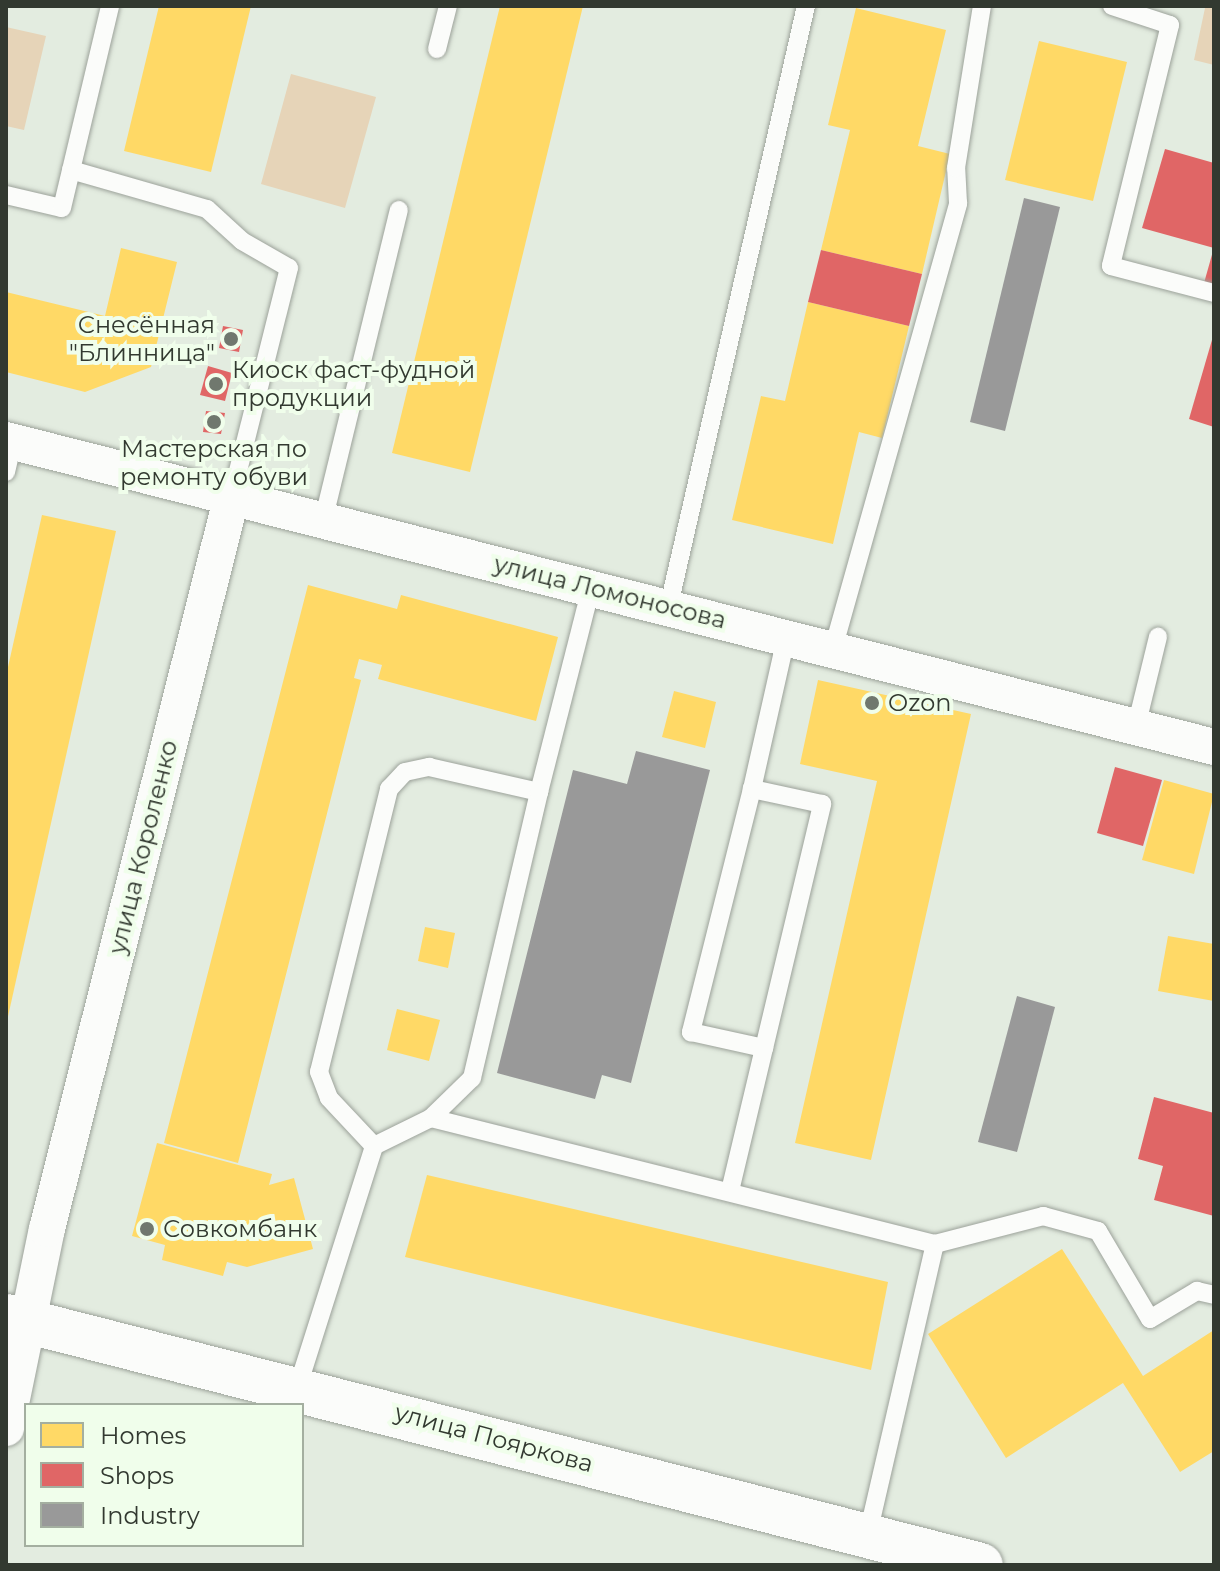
<!DOCTYPE html>
<html>
<head>
<meta charset="utf-8">
<style>
  body { margin:0 }
  #map { position:relative; width:1220px; height:1571px; overflow:hidden; background:#e3ece0; font-family:Montserrat,sans-serif }
  div>[style] { position:absolute }
  .green>* { inset:0; background:#e6d4b8 }
  .homes>* { inset:0; background:#ffd966 }
  .shops>* { inset:0; background:#e06666 }
  .industry>* { inset:0; background:#999 }
  .roads { filter:drop-shadow(0 0 2px #9ca29a) drop-shadow(0 0 2px #9ca29a) }
  .lane>* { height:18px; margin:-9px; padding:0 9px; transform-origin:9px; border-radius:9px; background:#fbfcfa }
  .street>* { height:36px; margin:-18px; padding:0 18px; transform-origin:18px; border-radius:18px; background:#fbfcfa }
  .secondary>* { height:44px; margin:-22px; padding:0 22px; transform-origin:22px; border-radius:22px; background:#fbfcfa }
  .dots>* { width:22px; height:22px; translate:-50% -50%; box-sizing:border-box; border:4px solid #f0feeb; border-radius:50% }
  span { translate:-50% -50%; white-space:nowrap; text-align:center; line-height:1.15; -webkit-text-stroke:8px #f0feeb; paint-order:stroke }
  .poi-label { font-size:24px; color:#323930 }
  .right { translate:-100% -50%; text-align:right }
  .left { translate:0 -50%; text-align:left }
  .street-label { font-size:24px; color:#323930 }
  .frame { position:absolute; inset:0; border:8px solid #323930; pointer-events:none }
  .legend { position:absolute; left:24px; top:1403px; width:280px; height:144px; box-sizing:border-box; background:#f0feeb; border:2px solid #a4afa0; margin:0; padding:10px 14px; list-style:none; font-size:24px; color:#323930 }
  .legend li { display:flex; align-items:center; gap:16px; height:40px }
  .legend b { width:40px; border:2px solid #a4afa0 }
</style>
</head>
<body>
<div id="map">
  <div class="green">
    <i style="clip-path:polygon(1214px 6px,1214px 65px,1194px 60px,1205px 8px)"></i>
    <i style="clip-path:polygon(6px 27px,46px 36px,24px 130px,6px 126px)"></i>
    <i style="clip-path:polygon(291px 74px,376px 97px,345px 208px,261px 184px)"></i>
  </div>
  <div class="homes">
    <i style="clip-path:polygon(159px 6px,251px 6px,211px 172px,124px 151px)"></i>
    <i style="clip-path:polygon(500px 6px,583px 6px,470px 472px,392px 453px)"></i>
    <i style="clip-path:polygon(856px 8px,946px 30px,918px 146px,950px 154px,922px 274px,821px 250px,850px 130px,828px 125px)"></i>
    <i style="clip-path:polygon(1039px 41px,1127px 62px,1093px 201px,1005px 180px)"></i>
    <i style="clip-path:polygon(121px 248px,177px 262px,151px 367px,85px 392px,6px 372px,6px 292px,105px 316px)"></i>
    <i style="clip-path:polygon(808px 302px,909px 326px,882px 438px,859px 432px,833px 544px,732px 520px,761px 396px,785px 401px)"></i>
    <i style="clip-path:polygon(42px 515px,116px 531px,7px 1021px,6px 676px)"></i>
    <i style="clip-path:polygon(308px 585px,397px 609px,401px 595px,558px 637px,536px 721px,378px 679px,382px 665px,359px 659px,354px 678px,361px 680px,238px 1163px,164px 1143px)"></i>
    <i style="clip-path:polygon(818px 680px,971px 714px,871px 1160px,795px 1143px,877px 781px,800px 764px)"></i>
    <i style="clip-path:polygon(674px 691px,716px 702px,705px 748px,662px 737px)"></i>
    <i style="clip-path:polygon(1164px 780px,1214px 794px,1194px 874px,1142px 860px)"></i>
    <i style="clip-path:polygon(425px 927px,455px 933px,448px 968px,418px 961px)"></i>
    <i style="clip-path:polygon(1168px 936px,1214px 944px,1214px 1001px,1158px 991px)"></i>
    <i style="clip-path:polygon(397px 1009px,440px 1020px,429px 1061px,387px 1050px)"></i>
    <i style="clip-path:polygon(157px 1143px,272px 1174px,269px 1185px,294px 1178px,313px 1249px,247px 1267px,227px 1262px,223px 1276px,162px 1260px,165px 1245px,132px 1236px)"></i>
    <i style="clip-path:polygon(427px 1175px,888px 1282px,871px 1370px,405px 1257px)"></i>
    <i style="clip-path:polygon(1062px 1249px,1143px 1376px,1214px 1330px,1214px 1451px,1180px 1472px,1123px 1383px,1006px 1458px,928px 1334px)"></i>
  </div>
  <div class="shops">
    <i style="clip-path:polygon(1165px 149px,1214px 163px,1214px 248px,1142px 228px)"></i>
    <i style="clip-path:polygon(821px 250px,922px 274px,909px 326px,808px 302px)"></i>
    <i style="clip-path:polygon(1213px 251px,1214px 251px,1214px 286px,1204px 283px)"></i>
    <i style="clip-path:polygon(223px 326px,243px 330px,239px 352px,219px 348px)"></i>
    <i style="clip-path:polygon(1214px 333px,1214px 427px,1189px 419px)"></i>
    <i style="clip-path:polygon(208px 366px,232px 373px,225px 401px,200px 395px)"></i>
    <i style="clip-path:polygon(206px 411px,225px 413px,221px 434px,203px 432px)"></i>
    <i style="clip-path:polygon(1115px 767px,1162px 780px,1143px 846px,1097px 833px)"></i>
    <i style="clip-path:polygon(1154px 1097px,1214px 1113px,1214px 1216px,1154px 1200px,1163px 1166px,1138px 1159px)"></i>
  </div>
  <div class="industry">
    <i style="clip-path:polygon(1024px 198px,1060px 207px,1005px 431px,970px 422px)"></i>
    <i style="clip-path:polygon(636px 751px,710px 770px,631px 1083px,602px 1075px,595px 1099px,497px 1073px,573px 770px,627px 784px)"></i>
    <i style="clip-path:polygon(1017px 996px,1055px 1007px,1017px 1152px,978px 1142px)"></i>
  </div>
  <div class="roads">
    <div class="lane">
      <i style="left:1112px;top:6px;width:61px;rotate:18.1deg"></i>
      <i style="left:1170px;top:25px;width:248px;rotate:103.8deg"></i>
      <i style="left:1111px;top:266px;width:106px;rotate:14.7deg"></i>
      <i style="left:437px;top:49px;width:44px;rotate:-75.7deg"></i>
      <i style="left:71px;top:170px;width:141px;rotate:16deg"></i>
      <i style="left:207px;top:209px;width:47px;rotate:42.4deg"></i>
      <i style="left:242px;top:241px;width:54px;rotate:29.9deg"></i>
      <i style="left:289px;top:268px;width:234px;rotate:104.1deg"></i>
      <i style="left:6px;top:195px;width:57px;rotate:13.1deg"></i>
      <i style="left:62px;top:208px;width:208px;rotate:-76.6deg"></i>
      <i style="left:6px;top:472px;width:31px;rotate:-77deg"></i>
      <i style="left:324px;top:517px;width:316px;rotate:-76.3deg"></i>
      <i style="left:669px;top:605px;width:614px;rotate:-77.12deg"></i>
      <i style="left:833px;top:649px;width:463px;rotate:-74.3deg"></i>
      <i style="left:958px;top:203px;width:35px;rotate:-93deg"></i>
      <i style="left:956px;top:168px;width:164px;rotate:-80.9deg"></i>
      <i style="left:1136px;top:727px;width:93px;rotate:-76.3deg"></i>
      <i style="left:752px;top:789px;width:251px;rotate:104.1deg"></i>
      <i style="left:691px;top:1032px;width:75px;rotate:12.4deg"></i>
      <i style="left:431px;top:1118px;width:520px;rotate:14.04deg"></i>
      <i style="left:935px;top:1244px;width:112px;rotate:-14.5deg"></i>
      <i style="left:1043px;top:1216px;width:57px;rotate:15.3deg"></i>
      <i style="left:1098px;top:1231px;width:102px;rotate:59.4deg"></i>
      <i style="left:1150px;top:1319px;width:55px;rotate:-30.8deg"></i>
      <i style="left:1197px;top:1291px;width:17px;rotate:13deg"></i>
      <i style="left:374px;top:1146px;width:64px;rotate:-26.2deg"></i>
      <i style="left:431px;top:1118px;width:57px;rotate:-44.3deg"></i>
      <i style="left:472px;top:1078px;width:294px;rotate:-76.8deg"></i>
      <i style="left:730px;top:1191px;width:398px;rotate:-76.6deg"></i>
      <i style="left:822px;top:804px;width:72px;rotate:-167.9deg"></i>
      <i style="left:752px;top:789px;width:155px;rotate:-77.3deg"></i>
      <i style="left:298px;top:1386px;width:252px;rotate:-72.4deg"></i>
      <i style="left:374px;top:1146px;width:66px;rotate:-133.2deg"></i>
      <i style="left:329px;top:1098px;width:28px;rotate:-111deg"></i>
      <i style="left:319px;top:1072px;width:292px;rotate:-76.1deg"></i>
      <i style="left:389px;top:789px;width:23px;rotate:-47deg"></i>
      <i style="left:405px;top:772px;width:25px;rotate:-12deg"></i>
      <i style="left:429px;top:767px;width:113px;rotate:12.8deg"></i>
      <i style="left:539px;top:792px;width:211px;rotate:-75.7deg"></i>
      <i style="left:867px;top:1538px;width:302px;rotate:-77deg"></i>
    </div>
    <div class="street">
      <i style="left:6px;top:440px;width:1246px;rotate:14.26deg"></i>
      <i style="left:6px;top:1428px;width:203px;rotate:-78.4deg"></i>
      <i style="left:47px;top:1229px;width:757px;rotate:-75.85deg"></i>
    </div>
    <div class="secondary">
      <i style="left:6px;top:1316px;width:1006px;rotate:14.33deg"></i>
    </div>
  </div>
  <div class="dots">
    <i style="left:231px;top:339px;background:#70786e"></i>
    <i style="left:216px;top:384px;background:#70786e"></i>
    <i style="left:214px;top:422px;background:#70786e"></i>
    <i style="left:872px;top:703px;background:#70786e"></i>
    <i style="left:147px;top:1229px;background:#70786e"></i>
  </div>
  <div class="poi-label">
    <span class="right" style="left:215px;top:339px">Снесённая<br>"Блинница"</span>
    <span class="left" style="left:232px;top:384px">Киоск фаст-фудной<br>продукции</span>
    <span style="left:214px;top:463px">Мастерская по<br>ремонту обуви</span>
    <span class="left" style="left:888px;top:703px">Ozon</span>
    <span class="left" style="left:163px;top:1229px">Совкомбанк</span>
  </div>
  <div class="street-label">
    <span style="left:610px;top:592px;rotate:14deg">улица Ломоносова</span>
    <span style="left:143px;top:847px;rotate:-76deg">улица Короленко</span>
    <span style="left:494px;top:1438px;rotate:15deg">улица Пояркова</span>
  </div>
  <div class="frame"></div>
  <ul class="legend">
  <li><b style="height:22px;background:#ffd966"></b>Homes</li>
  <li><b style="height:22px;background:#e06666"></b>Shops</li>
  <li><b style="height:22px;background:#999"></b>Industry</li>
  </ul>
</div>
</body>
</html>
